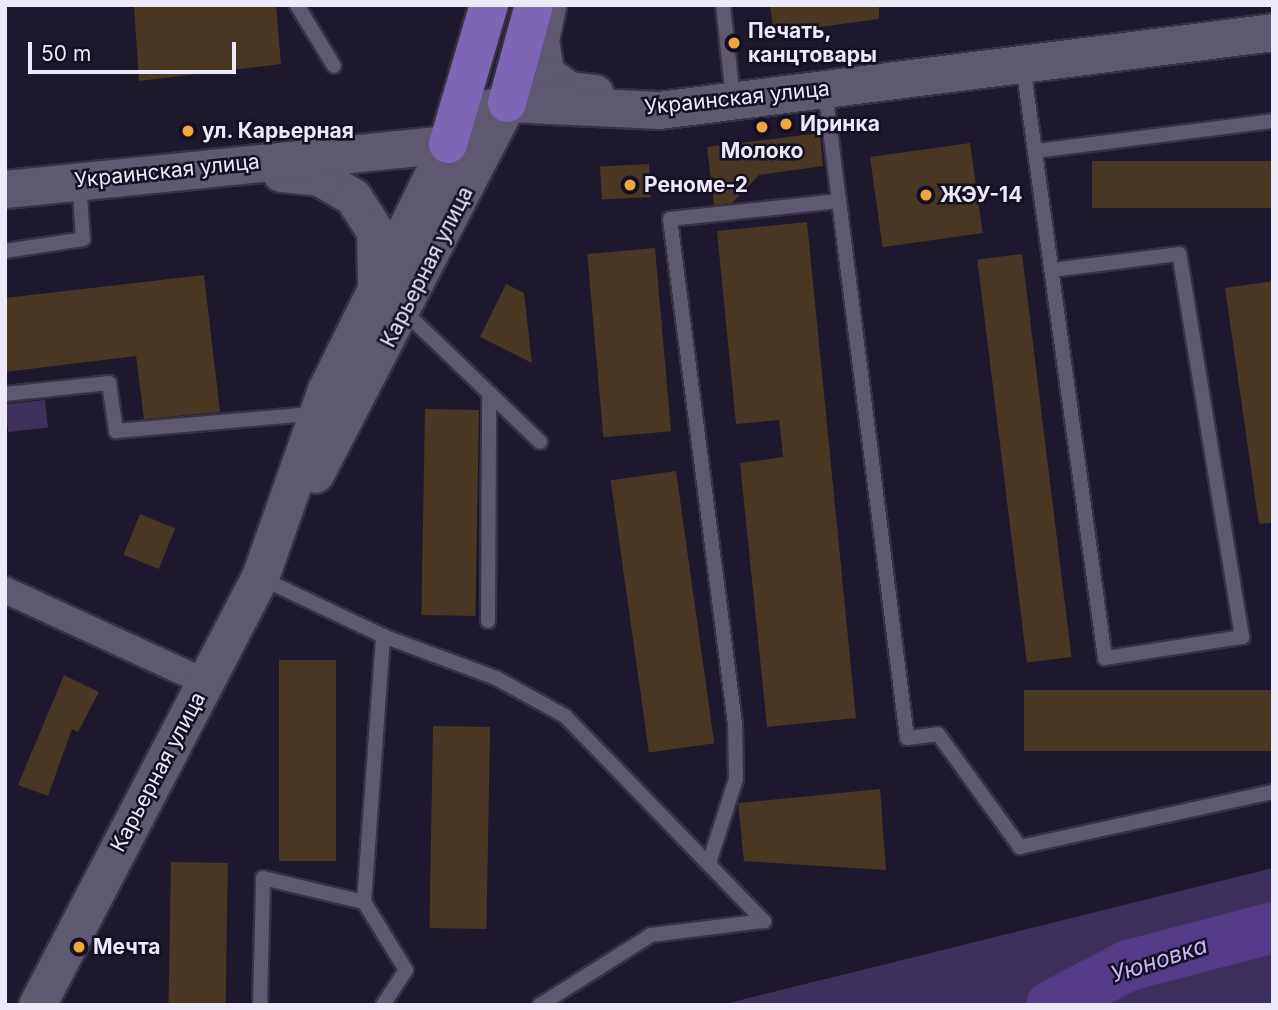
<!DOCTYPE html>
<html>
<head>
<meta charset="utf-8">
<style>
  body { margin:0 }
  #map { position:relative; width:1278px; height:1010px; overflow:hidden; background:#1d182d; font-family:Inter,sans-serif }
  div>[style] { position:absolute }
  [style*='--x'] { left:calc(var(--x)*1px); top:calc(var(--y)*1px); width:calc(var(--w)*1px); rotate:calc(var(--a)*1deg) }
  .green>* { inset:0; background:#3d305d; transform-origin:0 0 }
  .river>* { height:51px; margin:-25.5px; padding:0 25.5px; transform-origin:25.5px; border-radius:25.5px; background:#533b88 }
  .building>* { inset:0; background:#473723; transform-origin:0 0 }
  .roads { filter:drop-shadow(2px 0 #363242) drop-shadow(-2px 0 #363242) drop-shadow(0 2px #363242) drop-shadow(0 -2px #363242) }
  .lane>* { height:14px; margin:-7px; padding:0 7px; transform-origin:7px; border-radius:7px; background:#5e5871 }
  .street>* { height:26px; margin:-13px; padding:0 13px; transform-origin:13px; border-radius:13px; background:#5e5871 }
  .secondary>* { height:37px; margin:-18.5px; padding:0 18.5px; transform-origin:18.5px; border-radius:18.5px; background:#5e5871 }
  .primary>* { height:38px; margin:-19px; padding:0 19px; transform-origin:19px; border-radius:19px; background:#7d66b5 }
  .dots>* { width:19px; height:19px; translate:-50% -50%; box-sizing:border-box; border:4px solid #140f23; border-radius:50% }
  span { translate:-50% -50%; white-space:nowrap; text-align:center; line-height:1.15; -webkit-text-stroke:5px #140f23; paint-order:stroke }
  .poi-label { font-size:21px; color:#ece9f8; font-weight:700 }
  .left { translate:0 -50%; text-align:left }
  .street-label { font-size:21px; color:#ece9f8 }
  .water-label { font-size:23px; color:#c8b9fb; font-style:italic }
  .frame { position:absolute; inset:0; border:7px solid #ece9f8; pointer-events:none }
  .scale { position:absolute; left:28px; top:42px; width:208px; height:32px; box-sizing:border-box; border:4px solid #ece9f8; border-top:0; padding-left:9px; font-size:21px; line-height:24px; white-space:nowrap; color:#ece9f8; -webkit-text-stroke:5px #140f23; paint-order:stroke }
</style>
</head>
<body>
<div id="map">
  <div class="green">
    <div style="left:45px;top:400px;width:28px;height:40px;rotate:84deg"></div>
    <div style="clip-path:polygon(1273px 868px,1273px 1005px,721px 1005px)"></div>
  </div>
  <div class="river">
    <div style="--x:1051;--y:1005;--w:87;--a:-27.5"></div>
    <div style="--x:1128;--y:965;--w:150;--a:-14.7"></div>
  </div>
  <div class="building">
    <div style="clip-path:polygon(134px 5px,276px 5px,281px 64px,139px 81px)"></div>
    <div style="clip-path:polygon(770px 5px,879px 5px,879px 19px,774px 33px)"></div>
    <div style="clip-path:polygon(820px 133px,823px 166px,759px 175px,732px 203px,714px 205px,707px 147px)"></div>
    <div style="left:970px;top:143px;width:91px;height:101px;rotate:82deg"></div>
    <div style="left:1273px;top:161px;width:47px;height:181px;rotate:90deg"></div>
    <div style="left:649px;top:164px;width:33px;height:49px;rotate:87deg"></div>
    <div style="clip-path:polygon(807px 222px,856px 718px,767px 727px,740px 463px,783px 457px,779px 420px,736px 424px,717px 231px)"></div>
    <div style="left:655px;top:248px;width:184px;height:68px;rotate:85deg"></div>
    <div style="left:1022px;top:254px;width:406px;height:45px;rotate:83deg"></div>
    <div style="clip-path:polygon(204px 275px,220px 412px,144px 419px,136px 356px,5px 372px,5px 298px)"></div>
    <div style="clip-path:polygon(1273px 281px,1273px 523px,1259px 524px,1225px 288px)"></div>
    <div style="clip-path:polygon(506px 284px,524px 293px,532px 363px,480px 337px)"></div>
    <div style="left:425px;top:409px;width:54px;height:206px;rotate:1deg"></div>
    <div style="left:676px;top:471px;width:275px;height:66px;rotate:82deg"></div>
    <div style="left:140px;top:514px;width:38px;height:44px;rotate:22deg"></div>
    <div style="left:279px;top:660px;width:57px;height:201px"></div>
    <div style="clip-path:polygon(64px 675px,99px 692px,78px 732px,72px 729px,48px 796px,18px 785px)"></div>
    <div style="left:1273px;top:690px;width:61px;height:249px;rotate:90deg"></div>
    <div style="left:433px;top:726px;width:57px;height:202px;rotate:1deg"></div>
    <div style="clip-path:polygon(880px 789px,886px 870px,744px 861px,738px 803px)"></div>
    <div style="left:171px;top:862px;width:57px;height:143px;rotate:1deg"></div>
  </div>
  <div class="roads">
    <div class="lane">
      <div style="--x:297;--y:5;--w:71;--a:58.8"></div>
      <div style="--x:723;--y:5;--w:95;--a:83.9"></div>
      <div style="--x:1023;--y:65;--w:599;--a:82.13"></div>
      <div style="--x:1105;--y:658;--w:139;--a:-8.7"></div>
      <div style="--x:1242;--y:637;--w:388;--a:-99.3"></div>
      <div style="--x:1179;--y:254;--w:127;--a:172.8"></div>
      <div style="--x:1036;--y:151;--w:239;--a:-7.2"></div>
      <div style="--x:839;--y:201;--w:541;--a:82.78"></div>
      <div style="--x:907;--y:738;--w:31;--a:-7"></div>
      <div style="--x:938;--y:734;--w:140;--a:54"></div>
      <div style="--x:1020;--y:847;--w:259;--a:-12.3"></div>
      <div style="--x:5;--y:251;--w:79;--a:-8.7"></div>
      <div style="--x:83;--y:239;--w:58;--a:-93.9"></div>
      <div style="--x:413;--y:320;--w:176;--a:43.8"></div>
      <div style="--x:5;--y:394;--w:105;--a:-6"></div>
      <div style="--x:109;--y:383;--w:49;--a:81.7"></div>
      <div style="--x:116;--y:431;--w:185;--a:-5"></div>
      <div style="--x:261;--y:578;--w:135;--a:25.4"></div>
      <div style="--x:383;--y:636;--w:121;--a:20.4"></div>
      <div style="--x:496;--y:678;--w:79;--a:28.8"></div>
      <div style="--x:565;--y:716;--w:286;--a:45.9"></div>
      <div style="--x:488;--y:621;--w:228;--a:-89.7"></div>
      <div style="--x:709;--y:863;--w:88;--a:-72.2"></div>
      <div style="--x:736;--y:779;--w:55;--a:-91"></div>
      <div style="--x:735;--y:724;--w:509;--a:-97.33"></div>
      <div style="--x:670;--y:219;--w:170;--a:-6.1"></div>
      <div style="--x:839;--y:201;--w:112;--a:-97.2"></div>
      <div style="--x:364;--y:902;--w:80;--a:58.3"></div>
      <div style="--x:406;--y:970;--w:42;--a:123.3"></div>
      <div style="--x:260;--y:1005;--w:127;--a:-88.6"></div>
      <div style="--x:263;--y:878;--w:104;--a:13.4"></div>
      <div style="--x:364;--y:902;--w:267;--a:-85.9"></div>
      <div style="--x:540;--y:1005;--w:131;--a:-32.2"></div>
      <div style="--x:651;--y:935;--w:114;--a:-7.1"></div>
    </div>
    <div class="street">
      <div style="--x:5;--y:590;--w:220;--a:24.7"></div>
    </div>
    <div class="secondary">
      <div style="--x:547;--y:7;--w:35;--a:102"></div>
      <div style="--x:540;--y:41;--w:34;--a:80"></div>
      <div style="--x:546;--y:74;--w:28;--a:35"></div>
      <div style="--x:569;--y:90;--w:26;--a:7"></div>
      <div style="--x:281;--y:173;--w:38;--a:6"></div>
      <div style="--x:319;--y:177;--w:39;--a:30"></div>
      <div style="--x:353;--y:197;--w:40;--a:57.1"></div>
      <div style="--x:375;--y:231;--w:49;--a:88.8"></div>
      <div style="--x:5;--y:189;--w:445;--a:-5.8"></div>
      <div style="--x:448;--y:144;--w:23;--a:-29"></div>
      <div style="--x:468;--y:133;--w:32;--a:-51"></div>
      <div style="--x:488;--y:108;--w:20;--a:-15"></div>
      <div style="--x:507;--y:103;--w:152;--a:2.6"></div>
      <div style="--x:659;--y:110;--w:619;--a:-7.24"></div>
      <div style="--x:315;--y:474;--w:411;--a:-62.6"></div>
      <div style="--x:37;--y:1005;--w:483;--a:-62.5"></div>
      <div style="--x:260;--y:577;--w:198;--a:-70.6"></div>
      <div style="--x:326;--y:390;--w:275;--a:-63.6"></div>
    </div>
    <div class="primary">
      <div style="--x:507;--y:103;--w:102;--a:-74.6"></div>
      <div style="--x:448;--y:144;--w:145;--a:-73.6"></div>
    </div>
  </div>
  <div class="dots">
    <div style="left:734px;top:43px;background:#efa73d"></div>
    <div style="left:786px;top:124px;background:#efa73d"></div>
    <div style="left:762px;top:127px;background:#efa73d"></div>
    <div style="left:188px;top:131px;background:#efa73d"></div>
    <div style="left:630px;top:185px;background:#efa73d"></div>
    <div style="left:926px;top:195px;background:#efa73d"></div>
    <div style="left:79px;top:947px;background:#efa73d"></div>
  </div>
  <div class="poi-label">
    <span class="left" style="left:748px;top:43px">Печать,<br>канцтовары</span>
    <span class="left" style="left:800px;top:124px">Иринка</span>
    <span class="left" style="left:202px;top:131px">ул. Карьерная</span>
    <span style="left:762px;top:151px">Молоко</span>
    <span class="left" style="left:644px;top:185px">Реноме-2</span>
    <span class="left" style="left:940px;top:195px">ЖЭУ-14</span>
    <span class="left" style="left:93px;top:947px">Мечта</span>
  </div>
  <div class="street-label">
    <span style="left:737px;top:98px;rotate:-6deg">Украинская улица</span>
    <span style="left:167px;top:171px;rotate:-6deg">Украинская улица</span>
    <span style="left:427px;top:267px;rotate:-63deg">Карьерная улица</span>
    <span style="left:158px;top:772px;rotate:-62deg">Карьерная улица</span>
  </div>
  <div class="water-label">
    <span style="left:1159px;top:960px;rotate:-18deg">Уюновка</span>
  </div>
  <div class="frame"></div>
  <div class="scale">50 m</div>
</div>
</body>
</html>
